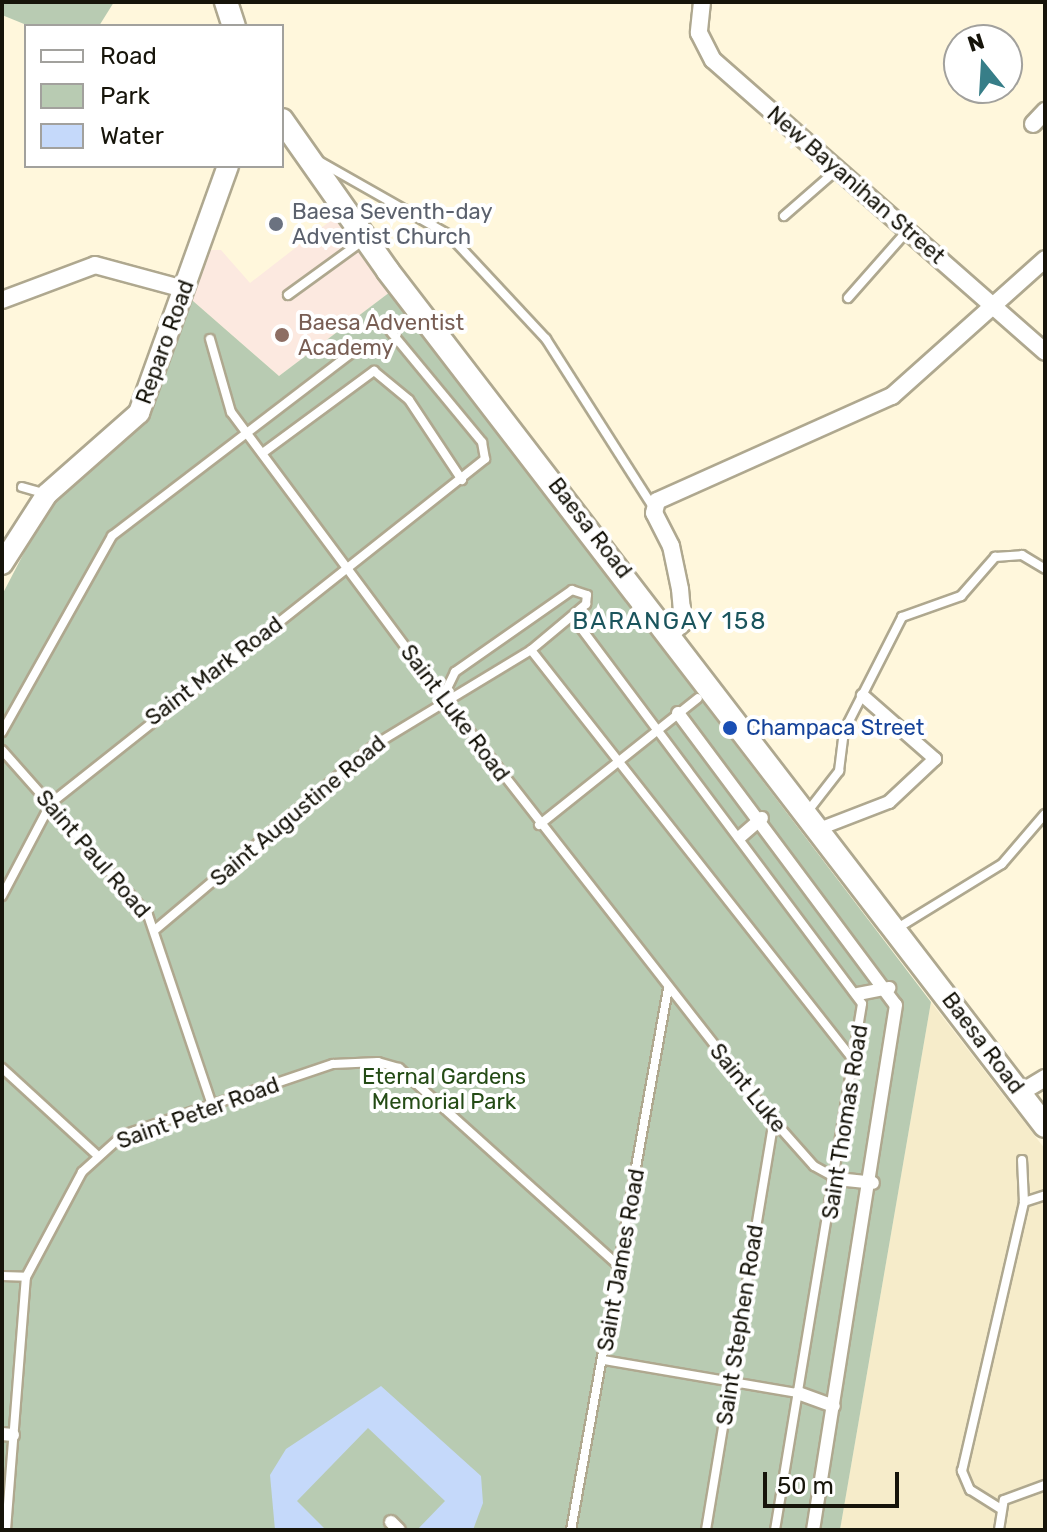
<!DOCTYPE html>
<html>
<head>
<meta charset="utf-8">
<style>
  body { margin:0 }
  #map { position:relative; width:1047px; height:1532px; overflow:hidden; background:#fff7dc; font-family:Rubik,sans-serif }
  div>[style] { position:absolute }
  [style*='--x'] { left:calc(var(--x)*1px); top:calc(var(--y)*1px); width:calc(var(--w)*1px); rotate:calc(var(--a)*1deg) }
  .built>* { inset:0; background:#f6ecca }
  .education>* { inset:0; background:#fce9e0 }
  .green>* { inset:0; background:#b8cbb2 }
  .water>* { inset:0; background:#c5d9fa }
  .roads { filter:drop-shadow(2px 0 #afa88f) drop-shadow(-2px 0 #afa88f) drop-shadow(0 2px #afa88f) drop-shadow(0 -2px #afa88f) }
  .service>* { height:8px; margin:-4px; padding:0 4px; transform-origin:4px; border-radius:4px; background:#fff }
  .pedestrian>* { height:12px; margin:-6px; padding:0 6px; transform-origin:6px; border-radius:6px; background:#fff }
  .minor>* { height:16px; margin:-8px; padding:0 8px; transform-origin:8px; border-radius:8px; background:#fff }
  .tertiary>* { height:20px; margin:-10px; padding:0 10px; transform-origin:10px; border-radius:10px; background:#fff }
  .secondary>* { height:22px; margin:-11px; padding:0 11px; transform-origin:11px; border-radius:11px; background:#fff }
  .dots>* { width:22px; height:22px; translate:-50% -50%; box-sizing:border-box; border:4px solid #fff; border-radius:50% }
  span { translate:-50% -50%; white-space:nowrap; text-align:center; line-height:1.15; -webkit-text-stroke:8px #fff; paint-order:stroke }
  .street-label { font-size:22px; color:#16140a }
  .worship-label { font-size:22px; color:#5b616d }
  .left { translate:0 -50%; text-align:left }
  .education-label { font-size:22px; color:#785e54 }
  .transit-label { font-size:22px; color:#164399 }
  .park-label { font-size:22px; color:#244b15 }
  .neighbourhood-label { font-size:24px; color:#1b555d; letter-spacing:2px }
  .frame { position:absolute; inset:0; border:4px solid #16140a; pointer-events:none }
  .legend { position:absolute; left:24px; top:24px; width:260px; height:144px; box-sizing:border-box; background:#fff; border:2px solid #a2a19d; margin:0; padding:10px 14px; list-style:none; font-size:24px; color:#16140a }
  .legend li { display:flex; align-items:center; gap:16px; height:40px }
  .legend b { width:40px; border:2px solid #a2a19d }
  .north { position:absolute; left:943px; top:24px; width:80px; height:80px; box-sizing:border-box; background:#fff; border:2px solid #a2a19d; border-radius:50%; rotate:342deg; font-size:22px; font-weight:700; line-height:32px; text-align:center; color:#16140a }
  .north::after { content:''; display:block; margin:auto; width:28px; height:36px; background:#377e88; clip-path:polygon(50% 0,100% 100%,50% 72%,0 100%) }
  .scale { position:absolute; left:763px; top:1472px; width:136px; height:36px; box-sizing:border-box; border:4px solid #16140a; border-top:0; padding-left:10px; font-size:24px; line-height:28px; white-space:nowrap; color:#16140a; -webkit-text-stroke:6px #fff; paint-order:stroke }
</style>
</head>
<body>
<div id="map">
  <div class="built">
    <div style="clip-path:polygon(931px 1002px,1045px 1149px,1045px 1530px,840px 1530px)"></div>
  </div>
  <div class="education">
    <div style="clip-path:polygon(334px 218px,390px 292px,279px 376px,185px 294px,203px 250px,221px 250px,250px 283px)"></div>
  </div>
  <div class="green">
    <div style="clip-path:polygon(2px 2px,114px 2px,99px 26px,29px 26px,2px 15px)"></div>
    <div style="clip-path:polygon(390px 292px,931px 1002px,840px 1530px,2px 1530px,2px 595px,52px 499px,143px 418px,185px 294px,279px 376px)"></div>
  </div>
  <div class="water">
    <div style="clip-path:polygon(381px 1386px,481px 1476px,483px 1503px,473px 1530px,417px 1530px,445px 1501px,368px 1428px,297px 1501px,326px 1530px,275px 1530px,270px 1475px,286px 1449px)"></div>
  </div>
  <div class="roads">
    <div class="service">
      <div style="--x:317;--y:160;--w:152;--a:29.6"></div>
      <div style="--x:449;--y:235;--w:142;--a:47"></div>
      <div style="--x:546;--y:339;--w:199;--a:57.5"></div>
      <div style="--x:784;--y:216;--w:73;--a:-41.1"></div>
      <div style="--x:288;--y:295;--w:95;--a:-36"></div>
      <div style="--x:848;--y:298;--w:91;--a:-48.6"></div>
      <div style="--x:210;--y:339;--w:76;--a:74"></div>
      <div style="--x:231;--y:412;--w:355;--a:53.4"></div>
      <div style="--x:443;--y:697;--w:538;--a:52.02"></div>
      <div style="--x:774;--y:1121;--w:60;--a:48.4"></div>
      <div style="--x:814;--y:1166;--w:26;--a:29"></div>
      <div style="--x:264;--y:452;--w:137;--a:-36.4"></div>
      <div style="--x:374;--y:371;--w:45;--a:39.6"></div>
      <div style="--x:409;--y:400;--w:96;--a:56.5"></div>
      <div style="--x:22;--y:487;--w:25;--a:16"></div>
      <div style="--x:572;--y:616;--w:484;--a:53.2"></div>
      <div style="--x:862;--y:1004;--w:533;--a:99.39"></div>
      <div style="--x:531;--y:650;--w:524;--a:51.82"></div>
      <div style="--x:2;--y:732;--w:225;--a:-60.7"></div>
      <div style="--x:112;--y:536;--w:301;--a:-37.4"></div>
      <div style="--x:2;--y:750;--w:220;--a:48.5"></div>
      <div style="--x:148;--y:915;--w:200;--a:71.4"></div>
      <div style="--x:808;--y:811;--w:51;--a:-52.2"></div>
      <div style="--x:839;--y:771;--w:40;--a:-82.9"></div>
      <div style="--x:844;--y:731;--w:128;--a:-63"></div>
      <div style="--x:902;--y:617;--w:63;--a:-19.6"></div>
      <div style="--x:961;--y:596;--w:52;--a:-48.9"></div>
      <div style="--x:995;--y:557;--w:27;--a:-4"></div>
      <div style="--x:1022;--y:555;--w:27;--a:31"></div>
      <div style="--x:539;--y:825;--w:203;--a:-38.6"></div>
      <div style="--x:2;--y:896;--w:105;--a:-62.2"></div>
      <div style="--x:51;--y:803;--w:554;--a:-38.4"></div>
      <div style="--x:485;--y:459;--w:17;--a:-100"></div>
      <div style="--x:482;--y:442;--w:143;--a:-129.6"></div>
      <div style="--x:156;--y:929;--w:287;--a:-40.1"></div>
      <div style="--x:376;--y:744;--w:181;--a:-31.2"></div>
      <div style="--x:531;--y:650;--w:72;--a:-39.9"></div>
      <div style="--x:586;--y:604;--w:9;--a:-84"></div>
      <div style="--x:587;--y:595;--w:16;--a:-162"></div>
      <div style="--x:572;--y:590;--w:143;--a:145"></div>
      <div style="--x:455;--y:672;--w:28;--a:116"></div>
      <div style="--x:896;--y:929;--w:124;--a:-31.5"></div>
      <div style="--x:1002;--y:864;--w:66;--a:-49.3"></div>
      <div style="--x:2;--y:1068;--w:127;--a:42.5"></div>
      <div style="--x:1024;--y:1202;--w:22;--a:-18"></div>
      <div style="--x:2;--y:1276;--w:24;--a:2"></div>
      <div style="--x:604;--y:1360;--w:197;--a:9.7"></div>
      <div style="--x:1001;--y:1509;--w:36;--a:-148"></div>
      <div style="--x:970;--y:1490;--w:21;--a:-113"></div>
      <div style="--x:962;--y:1471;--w:276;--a:-77"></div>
      <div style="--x:1024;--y:1202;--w:42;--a:-92.7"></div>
      <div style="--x:6;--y:1530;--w:254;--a:-85.5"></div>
      <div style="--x:26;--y:1277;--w:119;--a:-61.9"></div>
      <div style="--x:82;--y:1172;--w:55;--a:-42.1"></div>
      <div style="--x:123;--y:1135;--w:222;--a:-18.7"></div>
      <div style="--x:333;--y:1064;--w:45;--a:-2.5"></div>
      <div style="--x:378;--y:1062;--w:22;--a:16"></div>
      <div style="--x:399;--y:1068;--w:295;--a:42"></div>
      <div style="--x:571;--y:1530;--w:550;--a:-79.84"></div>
      <div style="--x:706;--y:1530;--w:415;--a:-80.6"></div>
      <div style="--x:999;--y:1530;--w:30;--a:-81"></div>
      <div style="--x:1004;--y:1500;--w:44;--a:-20.1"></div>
    </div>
    <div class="pedestrian">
      <div style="--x:678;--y:713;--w:364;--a:53.3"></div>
      <div style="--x:896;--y:1005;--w:532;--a:98.98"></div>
      <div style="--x:819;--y:829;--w:75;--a:-21.1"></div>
      <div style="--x:889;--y:802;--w:63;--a:-43.1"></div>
      <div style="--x:935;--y:759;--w:96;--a:-138.8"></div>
      <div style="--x:740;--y:837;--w:29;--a:-41"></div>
      <div style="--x:858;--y:994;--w:32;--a:-11"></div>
      <div style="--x:837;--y:1179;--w:36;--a:6"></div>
      <div style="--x:798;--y:1393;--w:38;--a:20"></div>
      <div style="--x:2;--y:1434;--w:11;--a:5"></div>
      <div style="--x:391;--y:1522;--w:11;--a:45"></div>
    </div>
    <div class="minor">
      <div style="--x:702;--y:2;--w:31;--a:96"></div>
      <div style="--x:699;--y:33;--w:30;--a:63"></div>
      <div style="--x:713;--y:60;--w:442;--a:41.3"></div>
      <div style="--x:1033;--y:124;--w:18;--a:-47"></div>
      <div style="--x:2;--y:300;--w:99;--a:-20.6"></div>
      <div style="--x:95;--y:265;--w:92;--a:15.1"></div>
      <div style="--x:672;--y:633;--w:15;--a:-42"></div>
      <div style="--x:683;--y:623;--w:34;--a:-95"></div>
      <div style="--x:680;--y:589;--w:44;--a:-101.8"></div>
      <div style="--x:671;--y:546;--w:37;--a:-117"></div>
      <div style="--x:654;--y:513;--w:12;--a:-76"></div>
      <div style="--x:657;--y:501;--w:257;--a:-24.1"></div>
      <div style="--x:892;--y:396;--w:205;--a:-41.8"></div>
      <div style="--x:1020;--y:1093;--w:29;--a:-31"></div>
    </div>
    <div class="tertiary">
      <div style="--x:2;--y:564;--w:83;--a:-57.3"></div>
      <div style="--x:47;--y:494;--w:123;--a:-41.4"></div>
      <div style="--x:139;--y:413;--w:263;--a:-70.2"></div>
    </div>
    <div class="secondary">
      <div style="--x:226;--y:2;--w:25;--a:72"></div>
      <div style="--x:282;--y:120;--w:184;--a:54.9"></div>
      <div style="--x:388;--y:271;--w:1078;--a:52.46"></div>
    </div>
  </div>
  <div class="dots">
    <div style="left:276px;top:224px;background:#6b7280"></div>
    <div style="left:282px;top:335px;background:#8d6e63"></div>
    <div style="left:730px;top:728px;background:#1a4fb4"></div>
  </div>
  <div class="street-label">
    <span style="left:856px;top:185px;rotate:41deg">New Bayanihan Street</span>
    <span style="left:165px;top:342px;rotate:-70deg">Reparo Road</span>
    <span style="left:590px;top:528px;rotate:52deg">Baesa Road</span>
    <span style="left:214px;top:671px;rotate:-37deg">Saint Mark Road</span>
    <span style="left:455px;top:713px;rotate:53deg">Saint Luke Road</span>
    <span style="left:298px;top:811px;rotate:-40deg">Saint Augustine Road</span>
    <span style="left:93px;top:854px;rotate:49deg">Saint Paul Road</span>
    <span style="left:983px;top:1043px;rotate:53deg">Baesa Road</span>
    <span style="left:748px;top:1088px;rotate:51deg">Saint Luke</span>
    <span style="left:198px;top:1113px;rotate:-20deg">Saint Peter Road</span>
    <span style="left:845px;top:1122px;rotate:-81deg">Saint Thomas Road</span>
    <span style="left:621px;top:1260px;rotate:-80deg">Saint James Road</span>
    <span style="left:740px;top:1325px;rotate:-81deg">Saint Stephen Road</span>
  </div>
  <div class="worship-label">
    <span class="left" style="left:292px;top:224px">Baesa Seventh-day<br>Adventist Church</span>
  </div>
  <div class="education-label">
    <span class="left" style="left:298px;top:335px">Baesa Adventist<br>Academy</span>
  </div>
  <div class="transit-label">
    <span class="left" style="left:746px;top:728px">Champaca Street</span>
  </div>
  <div class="park-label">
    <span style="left:444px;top:1089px">Eternal Gardens<br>Memorial Park</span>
  </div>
  <div class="neighbourhood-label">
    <span style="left:670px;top:622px">BARANGAY 158</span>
  </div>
  <div class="frame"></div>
  <ul class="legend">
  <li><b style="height:10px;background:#fff"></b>Road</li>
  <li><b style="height:22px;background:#b8cbb2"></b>Park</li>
  <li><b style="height:22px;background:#c5d9fa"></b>Water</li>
  </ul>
  <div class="north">N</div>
  <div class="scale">50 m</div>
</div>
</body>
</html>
